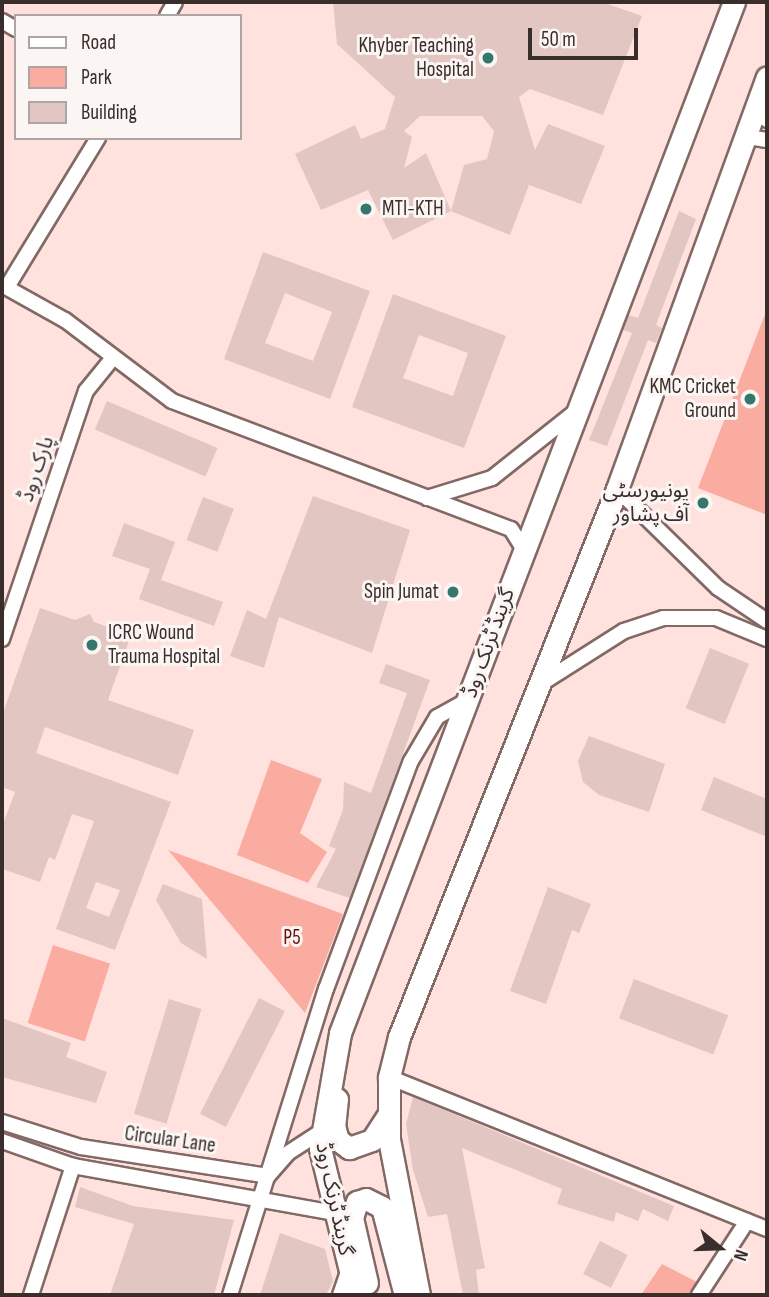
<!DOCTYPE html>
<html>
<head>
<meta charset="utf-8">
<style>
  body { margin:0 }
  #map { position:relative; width:769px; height:1297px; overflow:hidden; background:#ffe2dd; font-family:"Sofia Sans Condensed","Noto Sans Arabic",sans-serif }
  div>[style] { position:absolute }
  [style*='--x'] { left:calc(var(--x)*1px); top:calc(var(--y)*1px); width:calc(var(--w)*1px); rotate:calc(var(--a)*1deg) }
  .green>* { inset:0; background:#fbaca1; transform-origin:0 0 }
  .building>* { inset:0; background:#e2c6c1; transform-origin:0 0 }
  .roads { filter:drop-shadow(2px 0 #826965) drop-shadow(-2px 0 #826965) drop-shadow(0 2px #826965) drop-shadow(0 -2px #826965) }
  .minor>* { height:14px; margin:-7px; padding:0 7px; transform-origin:7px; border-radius:7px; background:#fff }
  .highway>* { height:21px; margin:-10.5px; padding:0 10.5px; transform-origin:10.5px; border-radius:10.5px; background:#fff }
  .dots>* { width:19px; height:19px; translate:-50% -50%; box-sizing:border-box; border:4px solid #fbf5f4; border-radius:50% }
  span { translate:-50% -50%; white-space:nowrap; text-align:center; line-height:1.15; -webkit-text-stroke:6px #fbf5f4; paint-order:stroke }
  .poi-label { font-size:21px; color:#392e2c }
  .right { translate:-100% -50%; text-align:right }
  .left { translate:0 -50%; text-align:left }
  .street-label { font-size:21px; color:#392e2c }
  .park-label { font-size:21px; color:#690f0b }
  .frame { position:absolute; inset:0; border:4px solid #392e2c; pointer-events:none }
  .legend { position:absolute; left:14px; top:14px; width:228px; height:126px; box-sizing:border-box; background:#fbf5f4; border:2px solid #ada5a4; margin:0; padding:9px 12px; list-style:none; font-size:21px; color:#392e2c }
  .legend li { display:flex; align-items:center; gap:14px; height:35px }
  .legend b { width:35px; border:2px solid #ada5a4 }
  .north { position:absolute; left:685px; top:1213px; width:70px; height:70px; -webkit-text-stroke:5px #fbf5f4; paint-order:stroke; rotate:109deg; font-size:19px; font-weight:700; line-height:28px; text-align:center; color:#392e2c }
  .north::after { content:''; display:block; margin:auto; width:24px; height:32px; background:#392e2c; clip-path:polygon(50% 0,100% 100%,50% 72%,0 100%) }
  .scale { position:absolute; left:528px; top:28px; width:110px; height:32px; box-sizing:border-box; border:4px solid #392e2c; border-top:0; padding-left:9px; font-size:21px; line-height:24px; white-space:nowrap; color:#392e2c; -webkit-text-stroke:5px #fbf5f4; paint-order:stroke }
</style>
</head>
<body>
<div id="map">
  <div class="green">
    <div style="clip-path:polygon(767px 309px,767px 515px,698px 488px)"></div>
    <div style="clip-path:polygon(271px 760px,322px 779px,300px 833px,327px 852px,308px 883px,237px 855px)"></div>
    <div style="clip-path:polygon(168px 850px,343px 914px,305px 1013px)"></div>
    <div style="left:53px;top:945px;width:60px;height:82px;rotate:18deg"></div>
    <div style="clip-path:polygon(662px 1264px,697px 1282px,689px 1295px,641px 1295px)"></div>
  </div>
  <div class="building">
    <div style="clip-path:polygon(evenodd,333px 2px,602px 2px,642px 16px,603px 115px,530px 89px,519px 97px,535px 150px,548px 124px,605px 146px,581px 204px,529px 185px,510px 235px,451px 211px,393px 240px,368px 190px,321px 210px,295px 154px,355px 125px,361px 139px,385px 129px,395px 97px,337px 44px,333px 2px,420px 116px,482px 116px,494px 131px,487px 159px,464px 165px,451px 211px,426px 153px,404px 168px,412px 137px,404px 131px,420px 116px)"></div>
    <div style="clip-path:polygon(679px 211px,696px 219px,656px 325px,662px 328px,656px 343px,648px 340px,607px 446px,589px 440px,632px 333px,623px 330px,628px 315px,638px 318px)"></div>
    <div style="clip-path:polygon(evenodd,263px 252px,370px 291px,330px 399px,224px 359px,263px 252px,285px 293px,332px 312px,313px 361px,265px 343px,285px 293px)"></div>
    <div style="clip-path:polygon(evenodd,393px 294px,506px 336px,464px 448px,352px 407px,393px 294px,419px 335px,468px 353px,453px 396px,403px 378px,419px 335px)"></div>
    <div style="left:107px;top:401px;width:120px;height:31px;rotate:23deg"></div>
    <div style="clip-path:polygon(313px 496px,410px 530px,372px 653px,279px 617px,264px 668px,230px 656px,247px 610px,266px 619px)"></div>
    <div style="left:203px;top:497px;width:33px;height:46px;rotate:21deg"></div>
    <div style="clip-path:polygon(124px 523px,175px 542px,161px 580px,223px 602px,214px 626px,139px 599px,150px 569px,112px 556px)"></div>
    <div style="clip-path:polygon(evenodd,40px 608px,75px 620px,90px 614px,94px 622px,131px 635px,108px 700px,194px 730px,178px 775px,45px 727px,36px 753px,171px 802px,115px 950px,56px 929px,94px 821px,72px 814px,55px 860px,49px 857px,40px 882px,2px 869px,2px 827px,15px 792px,2px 787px,2px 716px,40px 608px,96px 882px,120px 890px,109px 917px,86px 908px,96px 882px)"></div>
    <div style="left:710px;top:648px;width:42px;height:65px;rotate:22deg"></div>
    <div style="clip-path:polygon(386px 664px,430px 680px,350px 898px,316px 887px,336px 849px,329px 846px,343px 810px,344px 782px,371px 793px,407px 693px,379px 683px)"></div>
    <div style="clip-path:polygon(589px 736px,665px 764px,649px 812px,599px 795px,583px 782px,578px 761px)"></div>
    <div style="clip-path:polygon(714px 777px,767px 799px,767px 837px,701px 810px)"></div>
    <div style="clip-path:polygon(163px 884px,202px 899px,207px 959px,181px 943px,156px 900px)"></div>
    <div style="clip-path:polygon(548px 887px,591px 904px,579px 933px,572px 930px,546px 1004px,510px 991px)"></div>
    <div style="left:634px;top:979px;width:101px;height:42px;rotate:21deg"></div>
    <div style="left:259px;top:998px;width:29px;height:130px;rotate:27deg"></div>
    <div style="left:169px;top:999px;width:34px;height:120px;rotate:17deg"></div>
    <div style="clip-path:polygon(2px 1018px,71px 1043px,66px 1057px,107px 1072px,96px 1103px,2px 1077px)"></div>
    <div style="clip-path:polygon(413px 1097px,674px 1206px,668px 1221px,643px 1209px,638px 1221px,616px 1212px,614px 1222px,557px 1204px,562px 1189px,462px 1148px,485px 1268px,476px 1270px,479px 1295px,463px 1295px,447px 1214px,428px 1217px,413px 1170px,406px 1124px)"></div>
    <div style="clip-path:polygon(80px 1187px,133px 1206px,234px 1220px,214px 1295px,110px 1295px,134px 1224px,75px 1207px)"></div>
    <div style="clip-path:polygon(280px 1233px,325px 1249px,333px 1281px,326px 1295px,260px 1295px)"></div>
    <div style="left:600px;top:1241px;width:31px;height:37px;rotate:27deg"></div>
  </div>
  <div class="roads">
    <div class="minor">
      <div style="--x:167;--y:16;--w:16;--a:-60"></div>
      <div style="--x:2;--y:21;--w:16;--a:30"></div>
      <div style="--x:756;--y:111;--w:14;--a:39"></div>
      <div style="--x:748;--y:137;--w:19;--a:9"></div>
      <div style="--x:2;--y:285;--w:72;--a:29.1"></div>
      <div style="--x:65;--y:320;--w:134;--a:37.1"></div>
      <div style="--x:172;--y:401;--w:362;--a:20.7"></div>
      <div style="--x:511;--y:529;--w:25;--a:58"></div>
      <div style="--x:7;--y:287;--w:175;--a:-58.6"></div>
      <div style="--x:617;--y:489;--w:141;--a:44.4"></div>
      <div style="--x:718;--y:588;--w:59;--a:34"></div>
      <div style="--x:427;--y:498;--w:68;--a:-17.1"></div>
      <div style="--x:492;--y:478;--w:106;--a:-38.5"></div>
      <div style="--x:2;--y:639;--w:262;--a:-71.3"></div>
      <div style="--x:86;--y:391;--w:41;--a:-50.9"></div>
      <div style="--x:542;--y:683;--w:97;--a:-32.4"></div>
      <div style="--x:624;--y:631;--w:41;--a:-18.4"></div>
      <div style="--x:663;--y:618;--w:53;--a:0"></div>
      <div style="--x:716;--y:618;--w:55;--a:22.4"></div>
      <div style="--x:389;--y:1077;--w:407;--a:21.9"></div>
      <div style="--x:2;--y:1122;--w:83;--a:17.6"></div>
      <div style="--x:81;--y:1147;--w:189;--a:8.8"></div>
      <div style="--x:268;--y:1176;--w:30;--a:-49"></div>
      <div style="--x:288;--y:1153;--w:38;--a:-33"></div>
      <div style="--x:2;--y:1141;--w:75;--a:19.4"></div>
      <div style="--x:73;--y:1166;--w:265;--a:10.2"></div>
      <div style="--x:31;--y:1295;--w:136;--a:-72"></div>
      <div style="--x:230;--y:1295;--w:321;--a:-72.6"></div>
      <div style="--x:326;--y:989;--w:243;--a:-69.6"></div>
      <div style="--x:411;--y:761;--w:51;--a:-59.4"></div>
      <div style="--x:437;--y:717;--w:35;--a:-29"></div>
      <div style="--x:340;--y:1295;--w:28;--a:-71"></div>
      <div style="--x:699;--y:1295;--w:88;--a:-57"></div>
    </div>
    <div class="highway">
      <div style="--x:337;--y:1099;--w:27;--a:96"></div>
      <div style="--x:334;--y:1126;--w:15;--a:74"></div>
      <div style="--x:338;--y:1140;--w:14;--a:36"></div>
      <div style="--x:349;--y:1148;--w:24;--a:-19"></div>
      <div style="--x:372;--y:1140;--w:30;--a:-57"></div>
      <div style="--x:367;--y:1283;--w:67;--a:-103"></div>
      <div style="--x:352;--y:1218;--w:17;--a:-73"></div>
      <div style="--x:357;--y:1202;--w:9;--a:-18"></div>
      <div style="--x:366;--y:1199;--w:18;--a:27"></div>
      <div style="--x:382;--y:1207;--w:91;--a:75.4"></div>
      <div style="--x:356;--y:1295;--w:151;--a:-103.8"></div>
      <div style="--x:320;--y:1148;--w:117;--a:-80.1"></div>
      <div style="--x:340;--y:1033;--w:1104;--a:-69.09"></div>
      <div style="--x:419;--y:1295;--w:159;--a:-100.9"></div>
      <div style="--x:389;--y:1139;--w:62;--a:-90"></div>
      <div style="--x:389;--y:1077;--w:41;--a:-76"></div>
      <div style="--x:399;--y:1037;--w:590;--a:-68.31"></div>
      <div style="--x:617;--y:489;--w:438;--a:-70"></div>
    </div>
  </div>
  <div class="dots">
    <div style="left:488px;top:58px;background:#35786b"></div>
    <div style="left:366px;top:209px;background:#35786b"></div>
    <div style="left:750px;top:399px;background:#35786b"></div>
    <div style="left:703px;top:503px;background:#35786b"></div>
    <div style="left:453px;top:592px;background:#35786b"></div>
    <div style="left:92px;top:645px;background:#35786b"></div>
  </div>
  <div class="poi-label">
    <span class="right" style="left:474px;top:58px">Khyber Teaching<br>Hospital</span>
    <span class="left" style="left:382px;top:209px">MTI-KTH</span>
    <span class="right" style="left:736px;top:399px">KMC Cricket<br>Ground</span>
    <span class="right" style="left:689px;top:503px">یونیورسٹی<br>آف پشاور</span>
    <span class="right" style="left:439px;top:592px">Spin Jumat</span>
    <span class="left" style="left:108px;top:645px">ICRC Wound<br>Trauma Hospital</span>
  </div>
  <div class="street-label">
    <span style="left:37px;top:469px;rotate:-71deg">پارک روڈ</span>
    <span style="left:489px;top:643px;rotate:-70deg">گرینڈ ٹرنک روڈ</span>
    <span style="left:170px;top:1140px;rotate:8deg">Circular Lane</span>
    <span style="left:334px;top:1199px;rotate:78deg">گرینڈ ٹرنک روڈ</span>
  </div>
  <div class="park-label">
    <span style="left:292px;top:938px">P5</span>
  </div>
  <div class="frame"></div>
  <ul class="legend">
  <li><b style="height:9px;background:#fff"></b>Road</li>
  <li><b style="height:19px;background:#fbaca1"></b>Park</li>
  <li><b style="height:19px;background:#e2c6c1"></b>Building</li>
  </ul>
  <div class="north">N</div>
  <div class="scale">50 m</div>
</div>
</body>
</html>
